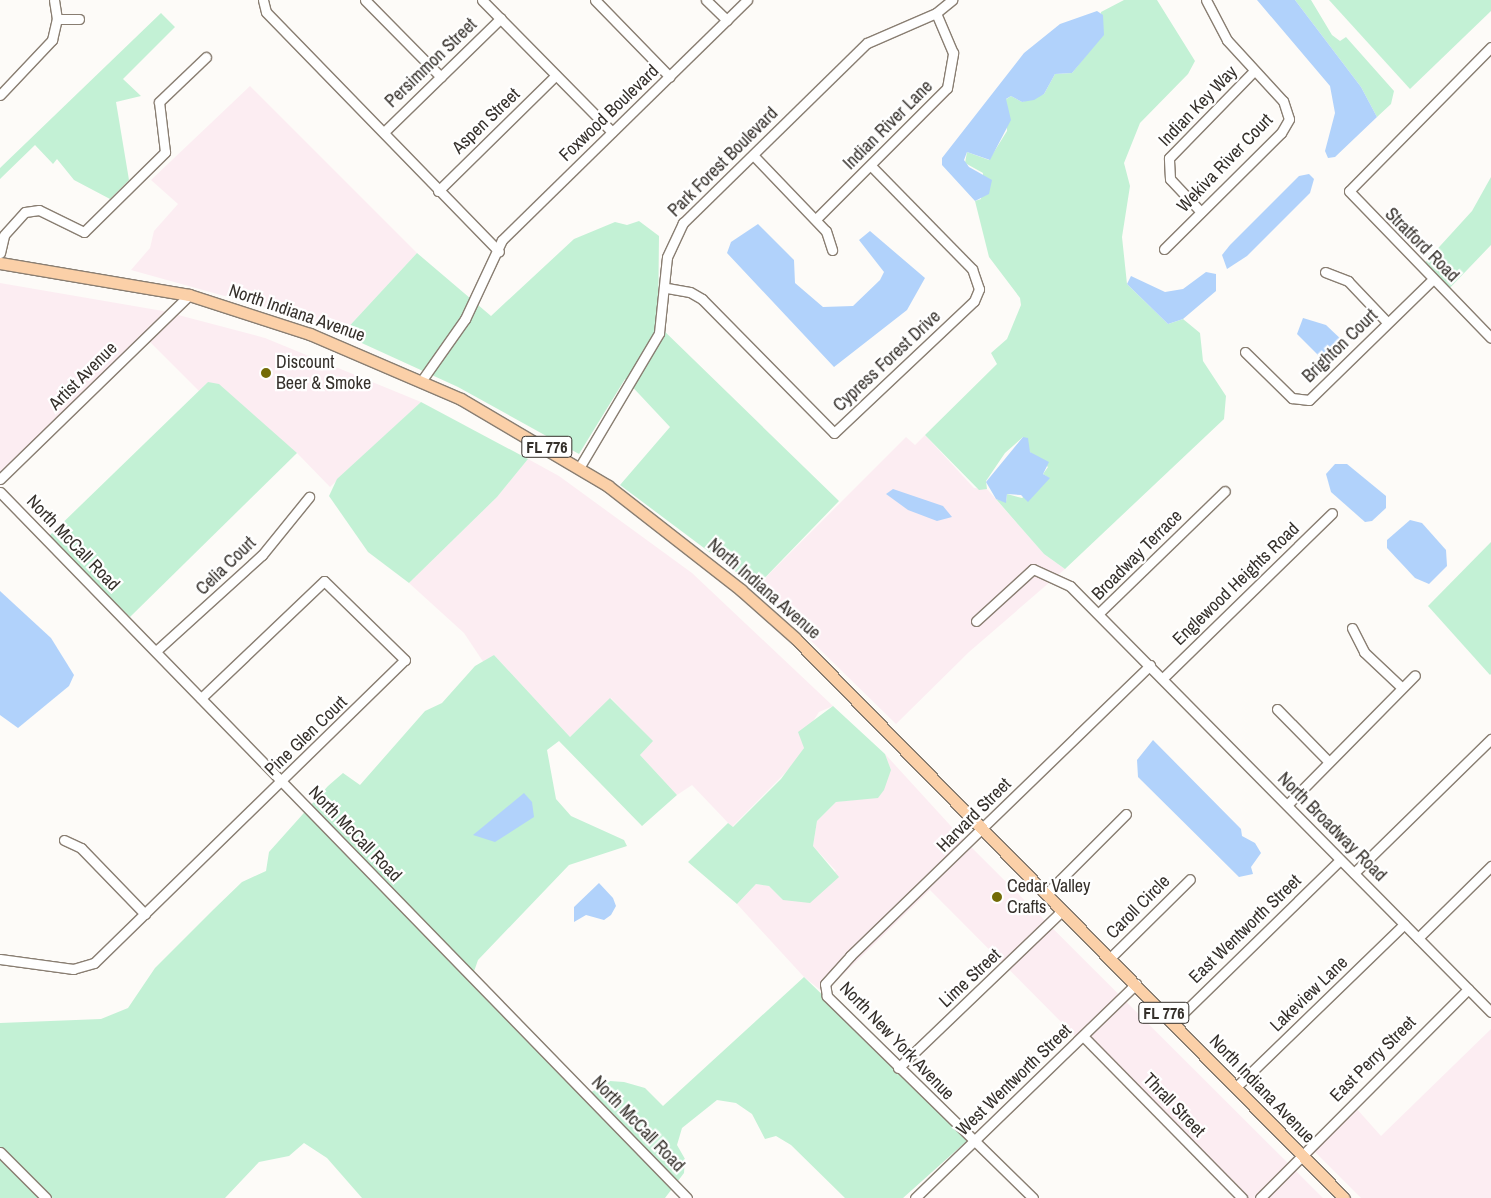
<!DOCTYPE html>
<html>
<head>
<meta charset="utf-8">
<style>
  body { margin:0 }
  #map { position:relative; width:1491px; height:1198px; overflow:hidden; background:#fdfbf8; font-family:"Archivo Narrow",sans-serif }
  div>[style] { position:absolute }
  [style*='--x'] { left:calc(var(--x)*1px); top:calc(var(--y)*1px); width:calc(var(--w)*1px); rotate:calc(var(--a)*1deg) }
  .commercial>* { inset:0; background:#fcedf2 }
  .green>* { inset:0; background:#c3f1d5 }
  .water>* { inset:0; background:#b1d2fb }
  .roads { filter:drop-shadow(1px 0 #897e72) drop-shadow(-1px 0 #897e72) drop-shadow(0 1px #897e72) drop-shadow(0 -1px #897e72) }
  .minor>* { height:9px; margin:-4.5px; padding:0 4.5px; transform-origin:4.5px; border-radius:4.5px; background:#fff }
  .major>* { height:11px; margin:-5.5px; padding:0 5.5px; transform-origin:5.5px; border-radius:5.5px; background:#fbd0a8 }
  .dots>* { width:14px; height:14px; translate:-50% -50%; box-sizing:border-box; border:2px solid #fff; border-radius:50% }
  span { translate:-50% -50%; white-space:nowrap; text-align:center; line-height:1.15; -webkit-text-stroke:4.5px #fff; paint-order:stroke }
  .shield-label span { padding:1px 4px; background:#fff; border:1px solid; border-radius:4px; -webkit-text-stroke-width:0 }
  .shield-label { font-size:16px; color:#35302b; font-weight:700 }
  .street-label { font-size:18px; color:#35302b }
  .poi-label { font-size:18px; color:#35302b }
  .left { translate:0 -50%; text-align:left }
</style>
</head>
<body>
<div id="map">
  <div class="commercial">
    <div style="clip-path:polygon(250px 86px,417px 253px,342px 334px,271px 309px,131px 270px,150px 248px,154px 231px,178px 204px,151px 180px)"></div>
    <div style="clip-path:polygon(0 283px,163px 311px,265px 338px,421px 402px,330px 487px,297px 453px,208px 382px,199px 391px,148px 340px,0 486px)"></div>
    <div style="clip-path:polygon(925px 435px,974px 488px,987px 489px,1044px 554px,1065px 569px,969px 652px,896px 724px,756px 587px,906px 437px,915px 445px)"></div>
    <div style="clip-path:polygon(528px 459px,559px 476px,692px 573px,833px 706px,819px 712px,802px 738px,804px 748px,793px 765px,732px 827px,692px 785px,677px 795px,640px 755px,652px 741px,611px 698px,570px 737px,494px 655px,484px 663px,464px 633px,409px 583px,497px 497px)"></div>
    <div style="clip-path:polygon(885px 754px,960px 836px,1323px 1198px,1236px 1198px,930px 890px,824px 993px,804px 977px,737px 904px,756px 884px,769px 886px,783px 900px,836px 871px,813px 846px,817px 821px,836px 802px,853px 800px,891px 770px)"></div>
    <div style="clip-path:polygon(1491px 1029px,1491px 1198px,1361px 1198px,1312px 1149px,1356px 1108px,1381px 1136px)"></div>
  </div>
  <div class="green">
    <div style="clip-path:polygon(1124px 0,1157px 0,1195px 61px,1188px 74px,1140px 123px,1124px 163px,1130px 186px,1122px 237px,1127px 284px,1168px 324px,1183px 319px,1200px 333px,1203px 361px,1226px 396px,1224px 419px,1065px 569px,1044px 554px,996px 499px,1006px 502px,1007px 494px,1022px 498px,1049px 478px,1043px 474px,1048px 467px,1030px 452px,1023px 437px,1005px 453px,986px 481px,987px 489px,979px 490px,925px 435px,997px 364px,991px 353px,1007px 339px,1021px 305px,1020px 298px,989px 257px,975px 201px,981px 199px,983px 173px,965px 163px,967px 152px,989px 160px,1007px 131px,1005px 100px,1011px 96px,1022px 102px,1044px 94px,1055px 74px,1072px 73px,1096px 43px,1101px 12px)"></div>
    <div style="clip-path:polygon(1295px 0,1311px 0,1332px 35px,1340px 41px,1346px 37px,1394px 91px,1391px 104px,1377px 117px,1361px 87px)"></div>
    <div style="clip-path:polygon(1329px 0,1491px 0,1491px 11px,1410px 89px)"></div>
    <div style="clip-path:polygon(161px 13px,175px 27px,123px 79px,141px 96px,116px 102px,129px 180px,110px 199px,74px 180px,57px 159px,53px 164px,35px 145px,0 179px,0 168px)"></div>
    <div style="clip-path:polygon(1491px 177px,1491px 245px,1445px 293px,1420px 268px,1472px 211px)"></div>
    <div style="clip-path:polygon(639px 221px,659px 236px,658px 325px,839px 501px,756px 587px,620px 485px,670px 427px,625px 379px,579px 454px,458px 387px,342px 334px,417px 253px,491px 316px,574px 239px,615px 222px,627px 225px)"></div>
    <div style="clip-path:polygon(208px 382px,219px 384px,297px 453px,130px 617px,48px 537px)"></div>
    <div style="clip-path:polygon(421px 402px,528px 459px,497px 497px,409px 583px,368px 552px,329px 496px,337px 479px)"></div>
    <div style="clip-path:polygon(1491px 542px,1491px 674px,1490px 675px,1428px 606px)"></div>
    <div style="clip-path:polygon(494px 655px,570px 737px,610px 698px,653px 741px,640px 755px,677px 795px,642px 826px,559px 741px,547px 750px,556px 799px,571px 816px,624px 840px,627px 846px,569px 865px,478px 960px,471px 980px,588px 1094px,610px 1081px,624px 1082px,645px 1088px,663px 1106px,804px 977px,970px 1138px,903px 1198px,845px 1198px,791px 1145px,776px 1136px,765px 1139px,752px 1114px,736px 1103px,717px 1100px,682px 1128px,677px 1145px,685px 1159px,684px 1173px,665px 1198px,362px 1198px,327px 1158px,304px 1143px,289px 1156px,259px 1162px,225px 1198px,0 1198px,0 1023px,101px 1019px,128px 1008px,155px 968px,214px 909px,242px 882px,266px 871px,269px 852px,328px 786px,343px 773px,360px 785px,425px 711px,442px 703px,475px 666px)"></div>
    <div style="clip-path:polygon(833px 706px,885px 754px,891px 770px,884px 790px,878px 798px,836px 802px,817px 821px,813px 846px,839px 877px,810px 903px,783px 900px,769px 886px,756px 884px,737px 904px,688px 862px,728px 823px,733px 827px,781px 779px,804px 748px,798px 732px)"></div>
  </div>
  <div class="water">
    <div style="clip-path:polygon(1257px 0,1295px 0,1361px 87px,1377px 117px,1335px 157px,1328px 158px,1325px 151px,1335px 113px,1330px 86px)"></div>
    <div style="clip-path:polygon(1097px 11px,1103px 15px,1104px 35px,1072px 73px,1055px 74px,1044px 94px,1034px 100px,1022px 102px,1011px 96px,1006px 99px,1011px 120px,990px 160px,967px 152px,964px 160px,969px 167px,992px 180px,989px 194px,975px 201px,942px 165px,942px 158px,1024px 53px,1060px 24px)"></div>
    <div style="clip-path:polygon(1309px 174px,1314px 179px,1310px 193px,1247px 256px,1227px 269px,1222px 255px,1230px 245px,1299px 176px)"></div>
    <div style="clip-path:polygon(758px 224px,794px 260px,795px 283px,823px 307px,853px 306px,880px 280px,884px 272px,859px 240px,870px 231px,925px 278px,907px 310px,834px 367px,727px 253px,731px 242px)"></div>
    <div style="clip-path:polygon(1206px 272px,1216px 274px,1216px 291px,1183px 319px,1168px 324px,1127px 284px,1131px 276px,1165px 292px,1183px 289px)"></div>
    <div style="clip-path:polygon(1303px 318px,1326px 325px,1345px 343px,1328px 365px,1297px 334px)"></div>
    <div style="clip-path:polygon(1023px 437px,1028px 438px,1030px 452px,1049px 462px,1043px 474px,1050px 478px,1028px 502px,1021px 495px,1007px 494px,1006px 503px,996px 499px,986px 482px)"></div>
    <div style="clip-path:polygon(1335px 464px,1347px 464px,1386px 496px,1386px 508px,1372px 521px,1365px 522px,1331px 492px,1326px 474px)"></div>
    <div style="clip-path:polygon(893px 489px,943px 506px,952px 517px,937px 521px,908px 510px,886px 494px)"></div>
    <div style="clip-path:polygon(1410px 520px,1422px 523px,1446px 550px,1447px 566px,1429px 584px,1415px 578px,1387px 548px,1387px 540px)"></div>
    <div style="clip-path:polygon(0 591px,51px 638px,74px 675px,69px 686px,18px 728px,0 715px)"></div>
    <div style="clip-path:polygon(1153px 740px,1241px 829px,1242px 836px,1255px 843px,1261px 853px,1251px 867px,1253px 874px,1239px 877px,1138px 777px,1137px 760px)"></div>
    <div style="clip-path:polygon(524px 793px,532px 802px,534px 817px,495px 842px,473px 835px)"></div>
    <div style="clip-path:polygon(599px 883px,613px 898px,616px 906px,611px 915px,604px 920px,586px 915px,574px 922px,574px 907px)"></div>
  </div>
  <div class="roads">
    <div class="minor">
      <div style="--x:263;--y:0;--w:12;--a:76"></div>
      <div style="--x:266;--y:12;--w:334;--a:45.8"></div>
      <div style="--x:365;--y:0;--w:108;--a:45.4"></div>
      <div style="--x:482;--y:0;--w:185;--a:45.4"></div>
      <div style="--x:595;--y:0;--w:107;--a:45.8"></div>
      <div style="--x:706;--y:0;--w:29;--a:44"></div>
      <div style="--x:57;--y:19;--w:22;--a:0"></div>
      <div style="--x:1491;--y:47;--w:202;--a:134.6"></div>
      <div style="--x:1349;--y:191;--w:204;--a:46"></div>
      <div style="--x:0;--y:95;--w:76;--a:-46.6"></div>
      <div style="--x:52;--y:40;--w:22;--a:-77"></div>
      <div style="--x:57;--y:19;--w:19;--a:-99"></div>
      <div style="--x:384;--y:132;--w:163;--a:-44.3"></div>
      <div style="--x:753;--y:155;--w:105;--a:46.2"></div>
      <div style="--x:826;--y:231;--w:20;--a:72"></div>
      <div style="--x:438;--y:191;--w:165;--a:-44.5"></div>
      <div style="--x:1201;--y:212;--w:45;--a:-133.2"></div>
      <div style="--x:1170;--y:179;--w:21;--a:-93"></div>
      <div style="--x:1169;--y:158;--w:122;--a:-45.7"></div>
      <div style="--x:816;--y:219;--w:185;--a:-45"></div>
      <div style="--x:947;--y:88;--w:36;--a:-80"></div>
      <div style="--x:953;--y:53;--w:43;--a:-113"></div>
      <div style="--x:1164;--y:249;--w:165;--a:-44.8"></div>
      <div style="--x:1281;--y:133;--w:16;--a:-60"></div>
      <div style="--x:1289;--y:119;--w:19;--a:-108"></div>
      <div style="--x:1283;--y:101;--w:83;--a:-132.6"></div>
      <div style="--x:1227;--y:40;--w:45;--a:-117.7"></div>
      <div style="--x:0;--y:253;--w:18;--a:-77"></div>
      <div style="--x:4;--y:235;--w:31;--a:-48"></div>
      <div style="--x:25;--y:212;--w:14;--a:-8"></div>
      <div style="--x:39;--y:210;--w:50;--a:26.1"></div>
      <div style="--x:84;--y:232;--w:114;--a:-44.6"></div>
      <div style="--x:165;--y:152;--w:50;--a:-96.8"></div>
      <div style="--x:159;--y:102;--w:65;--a:-43.8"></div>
      <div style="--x:1325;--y:272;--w:25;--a:21"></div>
      <div style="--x:1348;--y:281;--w:57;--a:46.4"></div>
      <div style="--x:667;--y:288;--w:23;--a:10"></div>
      <div style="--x:690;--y:292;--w:14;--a:30"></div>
      <div style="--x:702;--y:299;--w:188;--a:45.4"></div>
      <div style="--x:834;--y:433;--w:192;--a:-43.3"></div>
      <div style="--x:974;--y:301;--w:13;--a:-67"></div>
      <div style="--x:979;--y:289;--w:21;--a:-109"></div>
      <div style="--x:972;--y:269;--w:144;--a:-134.4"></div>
      <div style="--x:1245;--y:352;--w:66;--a:44.4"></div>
      <div style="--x:1292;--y:398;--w:17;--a:7"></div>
      <div style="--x:1309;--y:400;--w:173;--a:-44.3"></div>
      <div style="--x:422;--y:380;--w:75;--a:-54.8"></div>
      <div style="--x:465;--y:319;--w:87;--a:-64.9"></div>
      <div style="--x:502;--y:240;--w:343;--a:-44.4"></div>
      <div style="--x:579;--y:468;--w:157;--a:-59.3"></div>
      <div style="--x:659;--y:333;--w:76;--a:-84"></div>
      <div style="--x:667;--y:257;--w:38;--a:-65"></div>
      <div style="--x:683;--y:223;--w:257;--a:-44.4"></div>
      <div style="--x:867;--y:43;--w:75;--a:-23.5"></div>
      <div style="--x:936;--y:13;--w:21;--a:-39"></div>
      <div style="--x:0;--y:479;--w:264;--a:-44.2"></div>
      <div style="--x:0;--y:492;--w:985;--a:45.78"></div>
      <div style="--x:1099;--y:613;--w:175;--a:-44.1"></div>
      <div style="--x:976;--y:621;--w:77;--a:-42.4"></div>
      <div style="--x:1033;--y:569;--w:41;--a:24.7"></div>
      <div style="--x:1070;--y:586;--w:599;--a:45.34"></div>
      <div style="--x:1352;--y:628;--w:27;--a:63"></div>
      <div style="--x:1364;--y:652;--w:50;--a:43.4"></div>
      <div style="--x:156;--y:651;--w:143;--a:-42.2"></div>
      <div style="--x:262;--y:555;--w:75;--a:-51"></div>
      <div style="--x:1163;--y:678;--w:236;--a:-44.3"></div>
      <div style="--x:1277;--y:709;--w:74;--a:45.5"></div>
      <div style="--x:1287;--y:805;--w:182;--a:-45.4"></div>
      <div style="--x:64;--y:840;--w:19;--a:25"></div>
      <div style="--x:81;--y:848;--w:92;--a:45.9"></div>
      <div style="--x:1354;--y:873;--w:192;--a:-44.4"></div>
      <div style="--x:1046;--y:894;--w:113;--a:-45"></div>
      <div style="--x:1418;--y:938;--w:103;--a:-44.6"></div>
      <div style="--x:1110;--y:958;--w:112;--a:-44.6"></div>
      <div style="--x:0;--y:959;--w:74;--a:7.8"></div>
      <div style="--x:73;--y:969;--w:22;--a:-16"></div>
      <div style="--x:94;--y:963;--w:434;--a:-44.3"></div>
      <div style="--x:405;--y:660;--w:113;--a:-135.7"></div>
      <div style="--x:324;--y:581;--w:170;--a:136.4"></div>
      <div style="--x:1173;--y:1023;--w:233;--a:-44.3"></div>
      <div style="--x:1083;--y:1036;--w:227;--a:45.5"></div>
      <div style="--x:898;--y:1068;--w:228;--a:-43.8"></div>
      <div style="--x:1236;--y:1087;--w:234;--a:-44.1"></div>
      <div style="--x:0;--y:1152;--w:65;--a:45"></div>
      <div style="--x:915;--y:1198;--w:308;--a:-44.1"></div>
      <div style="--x:1033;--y:1198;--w:289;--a:-135.6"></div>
      <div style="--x:827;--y:996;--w:12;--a:-99"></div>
      <div style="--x:825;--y:984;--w:38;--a:-48"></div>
      <div style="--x:850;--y:956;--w:418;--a:-44.1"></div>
      <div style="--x:1260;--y:1198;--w:295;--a:-45.1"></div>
    </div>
    <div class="major">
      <div style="--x:0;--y:263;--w:192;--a:9.6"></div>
      <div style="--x:189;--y:295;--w:127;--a:17.9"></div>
      <div style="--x:310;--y:334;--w:164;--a:23.3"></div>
      <div style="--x:461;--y:399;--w:171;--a:30.6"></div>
      <div style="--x:608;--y:486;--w:169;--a:38"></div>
      <div style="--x:741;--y:590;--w:72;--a:41.6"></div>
      <div style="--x:795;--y:638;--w:784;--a:45.57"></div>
    </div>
  </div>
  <div class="dots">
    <div style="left:266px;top:373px;background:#736c07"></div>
    <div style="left:997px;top:897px;background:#736c07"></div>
  </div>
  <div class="shield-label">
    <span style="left:547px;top:447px">FL 776</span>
    <span style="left:1164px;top:1013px">FL 776</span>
  </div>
  <div class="street-label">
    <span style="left:431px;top:63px;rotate:-44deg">Persimmon Street</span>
    <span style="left:1198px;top:106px;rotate:-46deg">Indian Key Way</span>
    <span style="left:609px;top:113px;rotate:-44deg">Foxwood Boulevard</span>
    <span style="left:486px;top:121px;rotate:-44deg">Aspen Street</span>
    <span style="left:888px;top:125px;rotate:-45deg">Indian River Lane</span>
    <span style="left:723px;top:162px;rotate:-45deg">Park Forest Boulevard</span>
    <span style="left:1225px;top:163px;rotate:-46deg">Wekiva River Court</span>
    <span style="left:1422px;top:245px;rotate:45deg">Stratford Road</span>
    <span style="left:297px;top:313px;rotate:19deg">North Indiana Avenue</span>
    <span style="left:1340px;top:346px;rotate:-44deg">Brighton Court</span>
    <span style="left:887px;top:361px;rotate:-43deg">Cypress Forest Drive</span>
    <span style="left:83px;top:376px;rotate:-45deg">Artist Avenue</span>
    <span style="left:73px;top:543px;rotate:46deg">North McCall Road</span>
    <span style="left:1137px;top:555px;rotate:-45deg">Broadway Terrace</span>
    <span style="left:226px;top:566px;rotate:-44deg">Celia Court</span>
    <span style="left:1236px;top:584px;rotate:-44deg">Englewood Heights Road</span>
    <span style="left:764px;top:589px;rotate:41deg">North Indiana Avenue</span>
    <span style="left:306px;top:736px;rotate:-44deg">Pine Glen Court</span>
    <span style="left:974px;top:815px;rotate:-45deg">Harvard Street</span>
    <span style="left:1332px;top:827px;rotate:45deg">North Broadway Road</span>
    <span style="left:355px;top:834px;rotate:46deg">North McCall Road</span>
    <span style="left:1138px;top:907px;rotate:-45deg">Caroll Circle</span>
    <span style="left:1245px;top:929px;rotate:-44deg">East Wentworth Street</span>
    <span style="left:970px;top:978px;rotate:-43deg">Lime Street</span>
    <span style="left:1309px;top:994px;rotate:-44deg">Lakeview Lane</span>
    <span style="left:897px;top:1041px;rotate:46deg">North New York Avenue</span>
    <span style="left:1373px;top:1059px;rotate:-45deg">East Perry Street</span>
    <span style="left:1014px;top:1080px;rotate:-44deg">West Wentworth Street</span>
    <span style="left:1262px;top:1089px;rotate:46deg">North Indiana Avenue</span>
    <span style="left:1174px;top:1105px;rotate:46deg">Thrall Street</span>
    <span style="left:638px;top:1124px;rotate:46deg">North McCall Road</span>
  </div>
  <div class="poi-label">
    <span class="left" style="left:276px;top:373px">Discount<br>Beer &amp; Smoke</span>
    <span class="left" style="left:1007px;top:897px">Cedar Valley<br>Crafts</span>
  </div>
</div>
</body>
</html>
